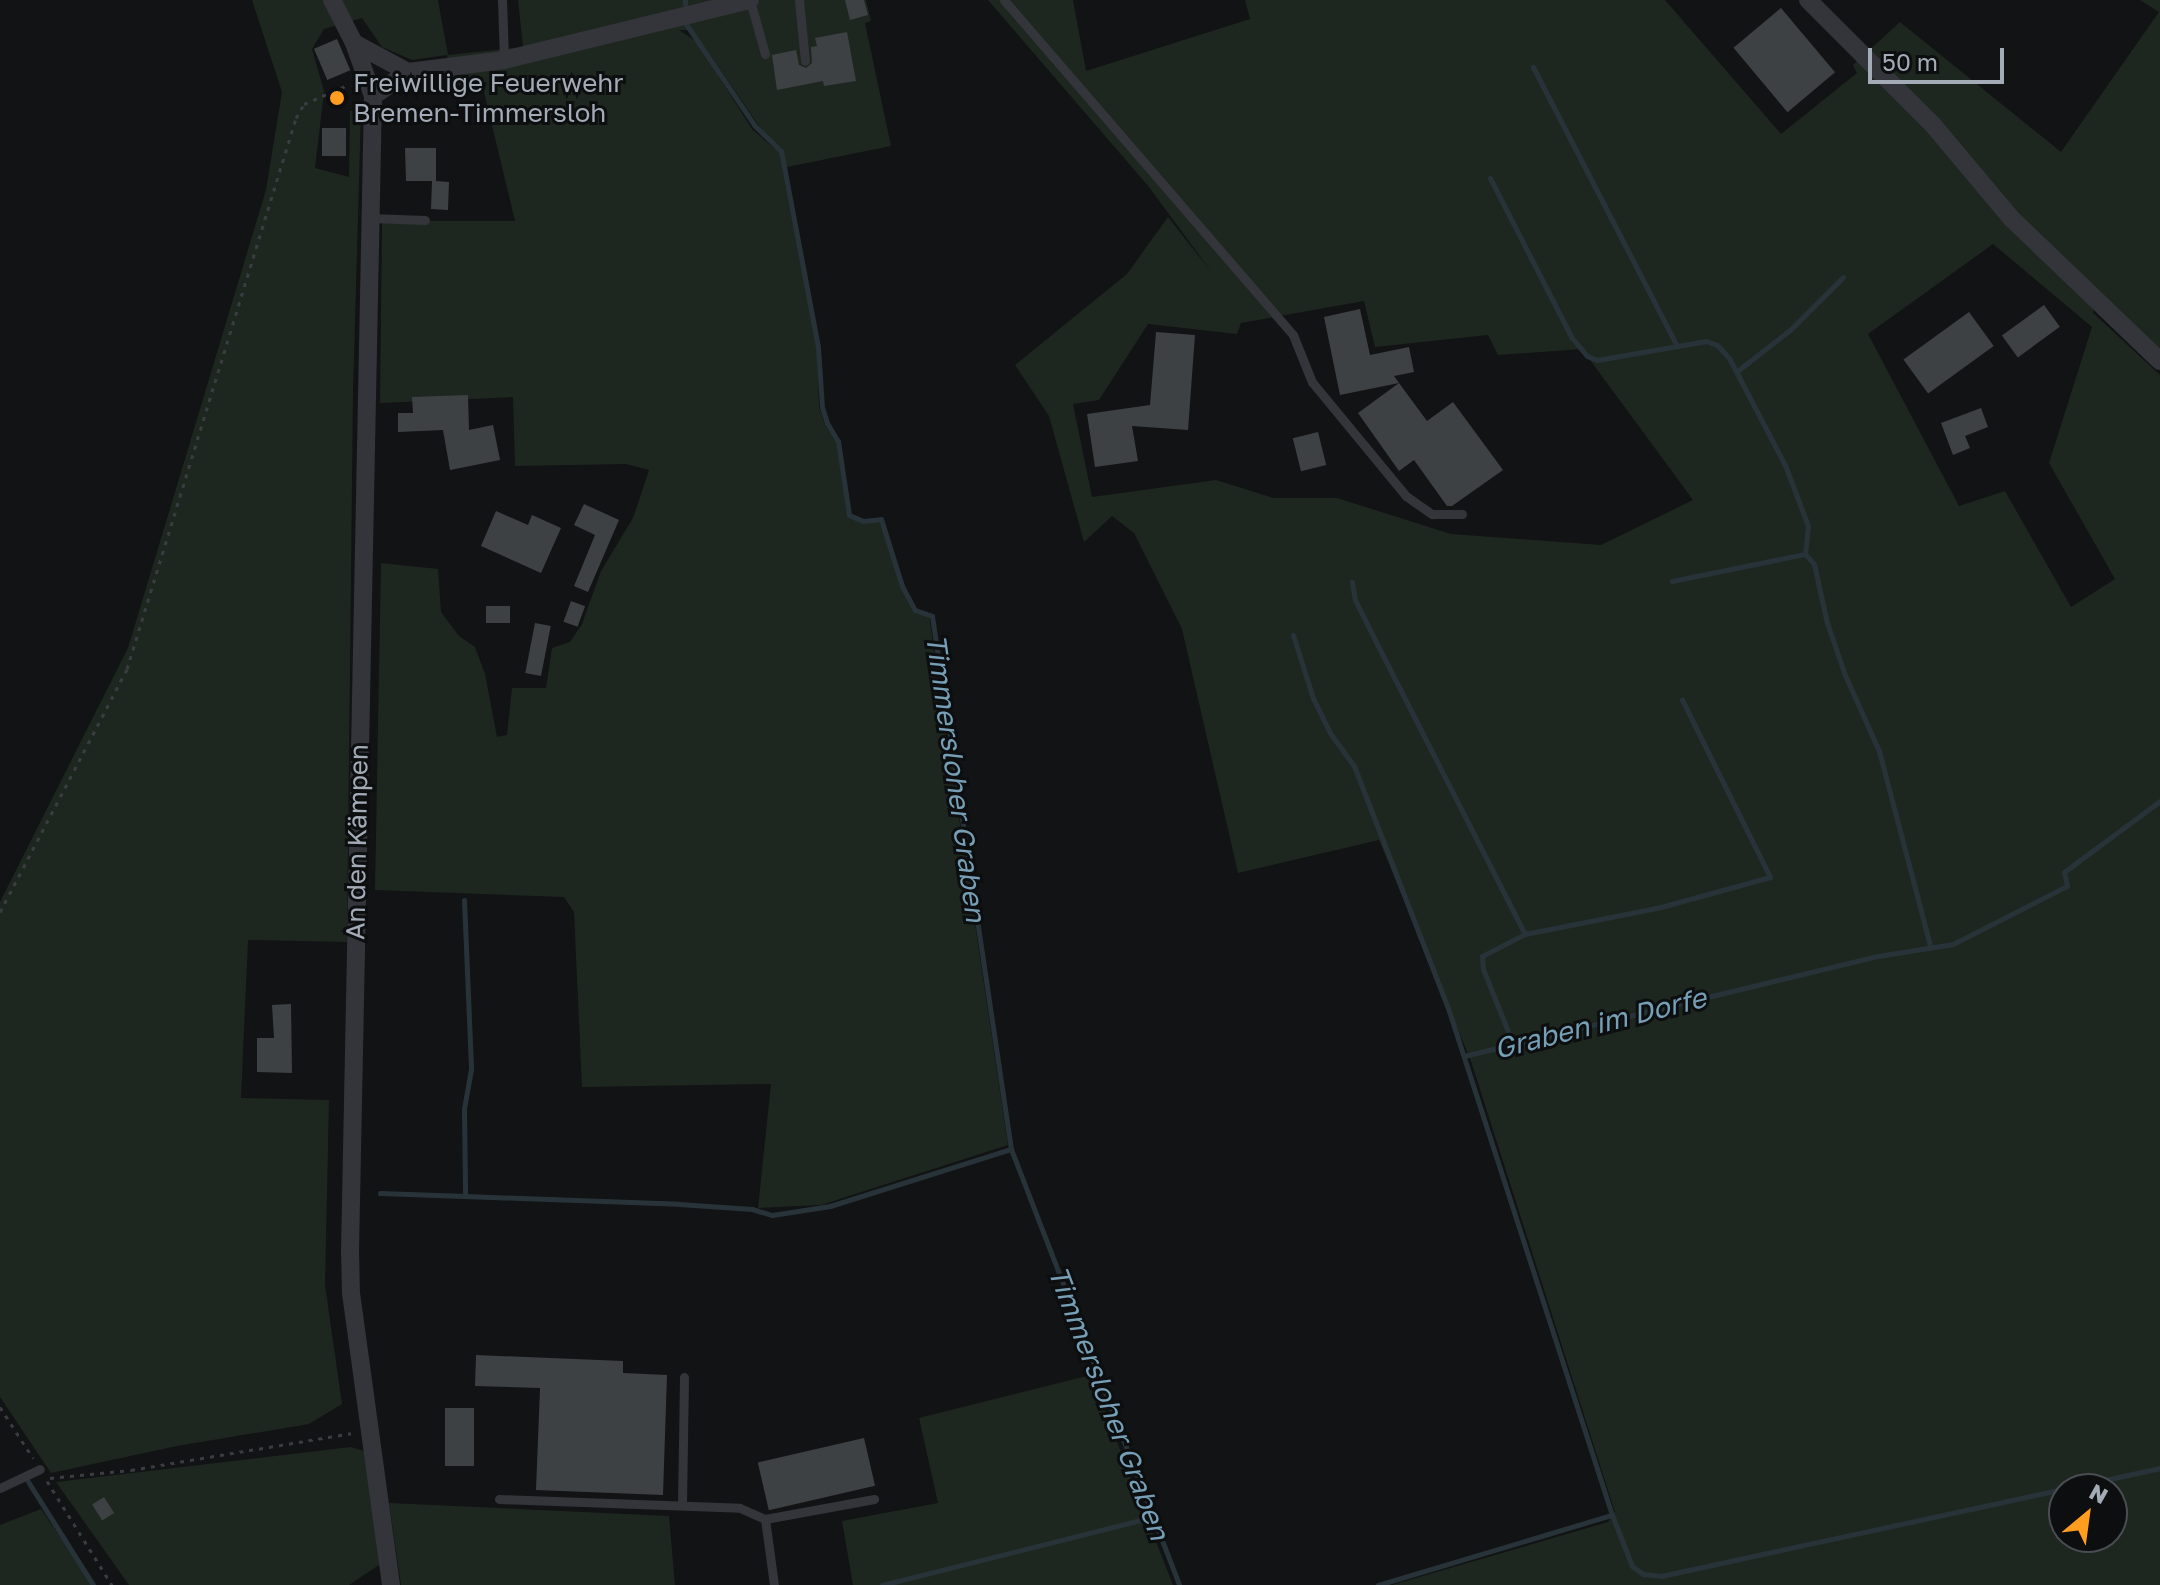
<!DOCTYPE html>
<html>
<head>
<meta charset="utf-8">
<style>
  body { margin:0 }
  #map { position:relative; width:2160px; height:1585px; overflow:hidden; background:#121314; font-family:"Golos Text",sans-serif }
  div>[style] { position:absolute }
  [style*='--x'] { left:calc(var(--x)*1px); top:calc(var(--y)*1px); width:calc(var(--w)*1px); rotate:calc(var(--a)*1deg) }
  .green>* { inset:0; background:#1e271f }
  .stream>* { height:5px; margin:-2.5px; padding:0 2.5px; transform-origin:2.5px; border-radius:2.5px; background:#283339 }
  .building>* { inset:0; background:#3e4144; transform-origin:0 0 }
  .path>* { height:3px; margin-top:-1.5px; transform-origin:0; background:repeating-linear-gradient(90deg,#393c41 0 4px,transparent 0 10px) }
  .service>* { height:9px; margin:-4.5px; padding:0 4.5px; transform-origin:4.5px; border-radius:4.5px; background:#33353a }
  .minor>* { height:18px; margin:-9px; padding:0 9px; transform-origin:9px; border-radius:9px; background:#33353a }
  .dots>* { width:22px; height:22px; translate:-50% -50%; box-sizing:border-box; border:4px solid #0d0e0f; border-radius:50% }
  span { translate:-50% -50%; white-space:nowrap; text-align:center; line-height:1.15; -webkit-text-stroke:6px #0d0e0f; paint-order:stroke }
  .poi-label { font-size:26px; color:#a3abb6 }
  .left { translate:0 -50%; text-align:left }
  .street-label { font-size:26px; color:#a3abb6 }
  .water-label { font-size:28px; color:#769eb5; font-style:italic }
  .north { position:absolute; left:2048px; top:1473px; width:80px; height:80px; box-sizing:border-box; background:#0d0e0f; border:2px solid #494d52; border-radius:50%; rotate:29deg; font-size:22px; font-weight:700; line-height:32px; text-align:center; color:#a3abb6 }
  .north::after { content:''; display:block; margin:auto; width:28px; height:36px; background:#ff9d20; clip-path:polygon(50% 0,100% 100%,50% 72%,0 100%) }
  .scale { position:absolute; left:1868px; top:48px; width:136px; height:36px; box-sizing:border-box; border:4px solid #a3abb6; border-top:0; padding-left:10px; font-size:24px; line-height:28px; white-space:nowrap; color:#a3abb6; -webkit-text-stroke:6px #0d0e0f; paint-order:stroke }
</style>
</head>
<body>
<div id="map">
  <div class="green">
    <div style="clip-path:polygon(evenodd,252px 0,438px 0,448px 55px,523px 47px,518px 0,866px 0,871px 21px,865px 23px,891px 146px,782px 168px,817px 348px,819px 407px,825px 425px,836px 441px,849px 515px,864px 523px,880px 521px,900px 586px,913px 611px,929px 616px,1008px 1145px,821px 1205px,758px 1208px,771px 1084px,582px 1087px,574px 912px,564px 897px,375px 890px,381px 563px,438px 569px,441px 612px,459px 636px,475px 647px,485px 674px,497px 737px,507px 735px,512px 688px,546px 688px,552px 648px,570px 642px,582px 624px,601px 571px,633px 518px,649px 470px,626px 464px,515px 466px,513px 397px,380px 403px,382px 221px,515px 221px,484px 92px,487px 82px,453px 86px,447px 55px,412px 60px,382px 47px,362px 18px,324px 29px,312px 49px,324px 91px,315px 168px,349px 177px,350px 111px,361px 111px,353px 391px,347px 942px,248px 940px,241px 1098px,329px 1100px,325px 1285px,342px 1404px,309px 1424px,177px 1446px,51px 1473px,0 1397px,0 902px,128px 648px,266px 190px,282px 92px,252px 0,679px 30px,693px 30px,775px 149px,752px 129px,697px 42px,679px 30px)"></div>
    <div style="clip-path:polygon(evenodd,988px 0,1073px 0,1086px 71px,1250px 19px,1245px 0,1665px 0,1781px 134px,1857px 73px,1853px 65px,1900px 22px,2061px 152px,2159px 12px,2140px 0,2160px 0,2160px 351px,2097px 292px,2093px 313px,2160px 375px,2160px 1585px,1392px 1585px,1608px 1522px,1615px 1512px,1471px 1061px,1379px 840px,1238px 873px,1182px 629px,1134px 533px,1112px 516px,1084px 542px,1049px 416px,1015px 365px,1127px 274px,1168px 217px,1213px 274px,1149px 187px,988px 0,1993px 244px,2092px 327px,2049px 463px,2115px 579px,2071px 607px,2005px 491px,1959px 506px,1868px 334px,1993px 244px,988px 0,1364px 301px,1375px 347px,1488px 335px,1498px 355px,1582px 349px,1693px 500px,1601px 545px,1451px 534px,1337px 498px,1274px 498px,1216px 480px,1092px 497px,1073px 404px,1099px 400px,1148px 324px,1237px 334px,1241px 323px,1364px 301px,988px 0,2064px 1489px,2112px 1489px,2112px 1537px,2064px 1537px,2064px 1489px)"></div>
    <div style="clip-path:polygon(1091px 1375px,1173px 1585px,853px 1585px,842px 1521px,938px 1503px,919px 1418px)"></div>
    <div style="clip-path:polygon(351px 1447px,364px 1451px,382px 1563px,349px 1585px,129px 1585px,56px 1482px)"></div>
    <div style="clip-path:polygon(389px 1503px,669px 1516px,675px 1585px,401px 1585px)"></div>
    <div style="clip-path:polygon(41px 1509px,93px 1585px,0 1585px,0 1525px)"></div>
  </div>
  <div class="stream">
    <div style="--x:685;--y:0;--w:4;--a:90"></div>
    <div style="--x:686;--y:24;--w:123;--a:55.9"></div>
    <div style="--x:755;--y:126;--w:36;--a:44"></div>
    <div style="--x:781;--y:151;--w:199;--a:79.3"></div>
    <div style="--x:818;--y:347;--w:60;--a:86.2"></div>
    <div style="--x:822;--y:407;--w:17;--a:73"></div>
    <div style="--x:827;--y:423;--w:21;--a:59"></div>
    <div style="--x:838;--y:441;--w:75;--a:81.5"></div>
    <div style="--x:849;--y:515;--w:15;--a:23"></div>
    <div style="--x:863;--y:521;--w:18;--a:-6"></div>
    <div style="--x:881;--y:519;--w:70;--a:72.6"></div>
    <div style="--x:902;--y:586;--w:27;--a:62"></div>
    <div style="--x:915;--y:610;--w:18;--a:19"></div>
    <div style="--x:932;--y:616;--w:539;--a:81.57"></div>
    <div style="--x:1011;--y:1149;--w:467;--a:68.9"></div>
    <div style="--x:1533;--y:67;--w:314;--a:62.7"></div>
    <div style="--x:1490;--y:178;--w:180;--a:62.9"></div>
    <div style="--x:1572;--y:338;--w:23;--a:50"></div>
    <div style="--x:1587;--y:356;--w:11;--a:22"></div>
    <div style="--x:1597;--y:360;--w:111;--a:-9.9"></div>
    <div style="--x:1706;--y:341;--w:12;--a:20"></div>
    <div style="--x:1717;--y:345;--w:18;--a:47"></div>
    <div style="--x:1729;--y:358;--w:121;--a:62.4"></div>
    <div style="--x:1785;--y:465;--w:65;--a:69.3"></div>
    <div style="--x:1808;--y:526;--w:28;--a:96"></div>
    <div style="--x:1805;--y:554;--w:13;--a:48"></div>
    <div style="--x:1814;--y:564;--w:60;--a:77.6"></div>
    <div style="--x:1827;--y:623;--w:55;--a:70.9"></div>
    <div style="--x:1845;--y:675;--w:83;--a:65.9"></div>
    <div style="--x:1879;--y:751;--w:202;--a:75.3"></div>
    <div style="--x:1736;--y:372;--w:68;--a:-37.9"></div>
    <div style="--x:1790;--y:330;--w:75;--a:-45"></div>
    <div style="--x:1672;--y:581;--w:136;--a:-11.5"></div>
    <div style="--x:1352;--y:582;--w:18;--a:81"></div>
    <div style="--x:1355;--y:600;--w:45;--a:63.4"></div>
    <div style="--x:1375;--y:640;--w:330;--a:63"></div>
    <div style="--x:1525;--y:934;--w:48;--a:152.9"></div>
    <div style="--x:1482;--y:956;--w:13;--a:86"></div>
    <div style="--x:1483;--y:969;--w:81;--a:68.2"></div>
    <div style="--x:1293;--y:635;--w:66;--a:72.4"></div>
    <div style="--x:1313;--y:698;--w:39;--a:64"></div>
    <div style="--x:1330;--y:733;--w:41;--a:54"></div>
    <div style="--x:1354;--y:766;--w:263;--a:68.8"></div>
    <div style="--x:1449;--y:1011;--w:530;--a:72.08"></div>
    <div style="--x:464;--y:900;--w:169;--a:87.6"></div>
    <div style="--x:471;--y:1069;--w:40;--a:100"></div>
    <div style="--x:464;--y:1108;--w:88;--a:89.3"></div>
    <div style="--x:465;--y:1196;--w:214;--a:2.1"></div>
    <div style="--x:679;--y:1204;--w:73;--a:3.9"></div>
    <div style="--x:752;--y:1209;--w:21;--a:17"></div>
    <div style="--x:772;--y:1215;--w:59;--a:-8.8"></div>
    <div style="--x:830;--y:1206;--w:190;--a:-17.5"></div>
    <div style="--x:1525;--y:934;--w:139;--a:-11.2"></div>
    <div style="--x:1661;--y:907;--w:113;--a:-15.4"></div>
    <div style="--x:1770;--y:877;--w:198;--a:-116.4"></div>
    <div style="--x:1464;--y:1056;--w:426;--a:-13.6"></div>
    <div style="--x:1878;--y:956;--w:76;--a:-9.1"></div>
    <div style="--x:1953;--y:944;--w:128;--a:-27"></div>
    <div style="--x:2067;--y:886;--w:14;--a:-102"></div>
    <div style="--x:2064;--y:872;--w:119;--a:-36.5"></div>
    <div style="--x:380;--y:1193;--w:85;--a:2"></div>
    <div style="--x:27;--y:1480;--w:124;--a:57.8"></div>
    <div style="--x:882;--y:1585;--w:279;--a:-14.1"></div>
    <div style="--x:1378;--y:1585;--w:244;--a:-16.7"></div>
    <div style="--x:1612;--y:1515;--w:55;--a:68.6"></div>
    <div style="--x:1632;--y:1566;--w:14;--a:36"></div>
    <div style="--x:1643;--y:1574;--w:18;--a:6"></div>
    <div style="--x:1661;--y:1576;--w:511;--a:-12.21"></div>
  </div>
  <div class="building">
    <div style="clip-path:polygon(845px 0,864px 0,868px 15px,850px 20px)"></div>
    <div style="left:1781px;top:8px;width:84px;height:62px;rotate:50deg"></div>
    <div style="clip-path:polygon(847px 32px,856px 81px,824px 86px,823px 81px,777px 90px,772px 55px,796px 50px,799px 65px,806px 68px,812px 63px,811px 47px,817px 46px,815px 38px)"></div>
    <div style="left:337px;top:39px;width:34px;height:25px;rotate:67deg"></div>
    <div style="left:322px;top:128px;width:24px;height:28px"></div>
    <div style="clip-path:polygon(405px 148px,436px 148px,436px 181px,449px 182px,448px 210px,431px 209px,432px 181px,406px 181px)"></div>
    <div style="left:2044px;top:305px;width:27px;height:52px;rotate:54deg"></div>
    <div style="clip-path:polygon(1360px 309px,1370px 355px,1409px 347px,1414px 372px,1394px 376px,1399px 383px,1340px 395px,1324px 317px)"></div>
    <div style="left:1969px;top:312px;width:42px;height:81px;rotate:54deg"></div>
    <div style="clip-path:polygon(1156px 332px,1195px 335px,1188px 430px,1132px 426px,1138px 461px,1095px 467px,1087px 414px,1150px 405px)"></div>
    <div style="clip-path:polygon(1399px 383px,1427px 421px,1453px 402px,1503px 470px,1452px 506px,1447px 506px,1414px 460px,1399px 471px,1358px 413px)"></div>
    <div style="clip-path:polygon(468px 395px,469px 430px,493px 425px,500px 460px,450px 470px,443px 430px,398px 432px,398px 413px,413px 413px,412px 397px)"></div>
    <div style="clip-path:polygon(1981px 408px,1988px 427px,1965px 436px,1970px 448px,1953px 455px,1941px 423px)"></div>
    <div style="left:1318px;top:432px;width:34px;height:26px;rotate:76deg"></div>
    <div style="clip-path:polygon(584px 504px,619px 520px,588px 592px,574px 586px,595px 535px,574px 525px)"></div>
    <div style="clip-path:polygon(496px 511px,528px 525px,532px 515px,561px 528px,541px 573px,481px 546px)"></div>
    <div style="left:571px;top:601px;width:15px;height:22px;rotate:20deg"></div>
    <div style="left:510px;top:606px;width:17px;height:24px;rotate:90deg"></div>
    <div style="left:535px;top:623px;width:16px;height:51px;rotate:11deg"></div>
    <div style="clip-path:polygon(291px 1004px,292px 1073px,257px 1072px,257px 1038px,274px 1038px,272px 1005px)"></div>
    <div style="clip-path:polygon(476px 1355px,623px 1361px,623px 1373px,667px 1375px,663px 1495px,536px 1490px,540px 1388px,475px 1386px)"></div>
    <div style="left:445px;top:1408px;width:29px;height:58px"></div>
    <div style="left:864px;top:1438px;width:49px;height:109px;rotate:77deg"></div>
    <div style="left:104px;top:1497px;width:19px;height:14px;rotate:58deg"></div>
  </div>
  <div class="path">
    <div style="--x:0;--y:912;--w:274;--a:-62.4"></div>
    <div style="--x:127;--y:669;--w:576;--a:-72.95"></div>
    <div style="--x:296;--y:118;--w:16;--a:-60"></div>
    <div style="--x:304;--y:104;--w:50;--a:-23.5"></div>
    <div style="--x:0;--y:1407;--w:61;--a:57.1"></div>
    <div style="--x:50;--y:1478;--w:81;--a:-5.6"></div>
    <div style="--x:131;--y:1470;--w:223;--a:-9.5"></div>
    <div style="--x:47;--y:1481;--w:123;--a:58"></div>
  </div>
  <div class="service">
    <div style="--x:502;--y:0;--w:60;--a:88.1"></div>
    <div style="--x:750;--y:0;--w:56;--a:74.5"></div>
    <div style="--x:799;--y:0;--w:61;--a:84.4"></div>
    <div style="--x:1004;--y:0;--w:442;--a:49.2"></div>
    <div style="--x:1293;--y:335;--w:51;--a:68"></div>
    <div style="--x:1312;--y:382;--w:148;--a:50.5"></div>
    <div style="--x:1406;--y:496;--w:32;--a:35"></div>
    <div style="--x:1432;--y:514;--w:30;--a:0"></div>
    <div style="--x:371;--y:218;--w:54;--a:2.1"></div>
    <div style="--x:0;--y:1488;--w:44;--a:-25.4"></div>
    <div style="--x:499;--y:1499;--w:241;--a:2.1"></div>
    <div style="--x:740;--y:1508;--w:27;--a:24"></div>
    <div style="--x:765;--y:1519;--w:111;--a:-10.4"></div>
    <div style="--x:682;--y:1505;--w:128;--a:-89.1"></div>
    <div style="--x:765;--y:1519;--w:67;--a:82.2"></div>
  </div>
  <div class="minor">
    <div style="--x:332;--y:0;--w:48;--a:62.9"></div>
    <div style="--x:354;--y:43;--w:61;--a:28.2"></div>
    <div style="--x:408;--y:72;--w:97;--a:-7.1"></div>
    <div style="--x:504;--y:60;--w:253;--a:-13.7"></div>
    <div style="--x:1808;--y:0;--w:177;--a:45"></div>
    <div style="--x:1933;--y:125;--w:123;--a:50"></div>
    <div style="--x:2012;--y:219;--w:205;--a:43.8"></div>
    <div style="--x:354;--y:43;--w:56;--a:70.3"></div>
    <div style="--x:373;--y:96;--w:42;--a:-34.4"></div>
    <div style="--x:373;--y:96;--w:1154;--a:91.14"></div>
    <div style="--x:350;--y:1250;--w:43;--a:88.7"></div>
    <div style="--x:351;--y:1293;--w:295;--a:82.2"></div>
  </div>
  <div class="dots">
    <div style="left:337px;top:98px;background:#ff9d20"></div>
  </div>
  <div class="poi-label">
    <span class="left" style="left:353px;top:98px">Freiwillige Feuerwehr<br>Bremen-Timmersloh</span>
  </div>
  <div class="street-label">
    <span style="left:357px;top:842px;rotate:-89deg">An den Kämpen</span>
  </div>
  <div class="water-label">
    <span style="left:956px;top:778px;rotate:82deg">Timmersloher Graben</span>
    <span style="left:1600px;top:1023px;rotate:-14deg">Graben im Dorfe</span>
    <span style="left:1109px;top:1403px;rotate:69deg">Timmersloher Graben</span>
  </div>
  <div class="north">N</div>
  <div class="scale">50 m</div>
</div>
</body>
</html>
